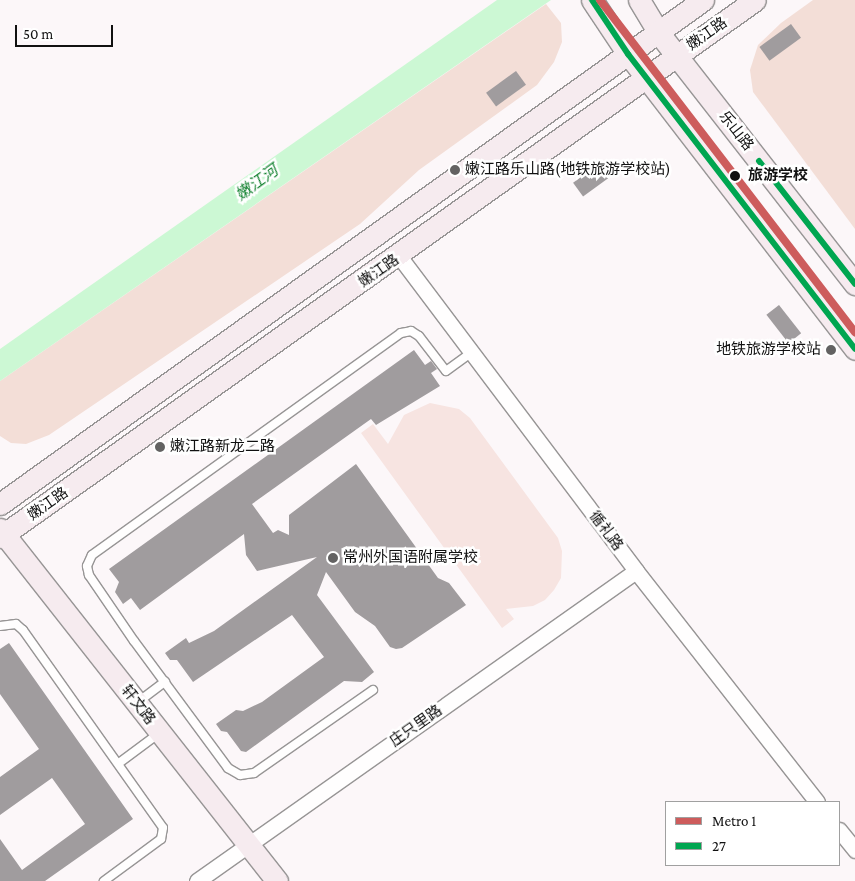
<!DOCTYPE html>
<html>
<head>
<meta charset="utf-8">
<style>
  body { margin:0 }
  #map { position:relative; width:855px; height:881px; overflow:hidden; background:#fcf7f9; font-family:"Crimson Pro","Noto Sans SC",serif }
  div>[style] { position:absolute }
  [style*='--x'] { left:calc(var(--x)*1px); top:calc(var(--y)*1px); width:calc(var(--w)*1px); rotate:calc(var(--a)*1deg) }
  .green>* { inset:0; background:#f3ded7 }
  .pitch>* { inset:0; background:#f7e4e1 }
  .water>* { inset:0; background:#ccf8d4 }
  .building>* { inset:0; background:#a09c9e; transform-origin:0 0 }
  .roads { filter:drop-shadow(1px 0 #979595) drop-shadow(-1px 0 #979595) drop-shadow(0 1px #979595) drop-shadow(0 -1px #979595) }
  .lane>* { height:8px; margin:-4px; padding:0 4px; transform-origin:4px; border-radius:4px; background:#fffefe }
  .street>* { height:15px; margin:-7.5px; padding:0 7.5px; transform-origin:7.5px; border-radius:7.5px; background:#fffefe }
  .secondary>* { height:21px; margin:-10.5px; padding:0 10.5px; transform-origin:10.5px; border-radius:10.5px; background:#f6ebef }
  .bus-1>* { height:6px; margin:-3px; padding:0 3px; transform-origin:3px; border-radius:3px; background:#00a651 }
  .metro-1>* { height:8px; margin:-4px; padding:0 4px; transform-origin:4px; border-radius:4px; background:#cd5c5c }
  .dots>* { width:14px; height:14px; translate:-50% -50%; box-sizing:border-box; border:2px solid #fff; border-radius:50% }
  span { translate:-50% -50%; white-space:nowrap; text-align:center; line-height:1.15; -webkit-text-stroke:5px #fff; paint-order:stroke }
  .street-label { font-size:15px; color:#111 }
  .poi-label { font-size:15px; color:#111 }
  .left { translate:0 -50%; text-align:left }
  .right { translate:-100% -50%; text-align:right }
  .stop-label { font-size:15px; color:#111; font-weight:700 }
  .water-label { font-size:16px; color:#138230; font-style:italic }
  .legend { position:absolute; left:665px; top:801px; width:175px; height:65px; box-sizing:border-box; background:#fff; border:1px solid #a0a0a0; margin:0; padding:6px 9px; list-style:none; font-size:15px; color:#111 }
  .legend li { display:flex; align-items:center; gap:10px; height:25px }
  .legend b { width:25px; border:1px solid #a0a0a0 }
  .scale { position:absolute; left:15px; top:25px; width:98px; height:22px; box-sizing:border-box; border:2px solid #111; border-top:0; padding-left:6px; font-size:15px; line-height:18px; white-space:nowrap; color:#111; -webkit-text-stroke:4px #fff; paint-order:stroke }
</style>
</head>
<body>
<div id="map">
  <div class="green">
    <div style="clip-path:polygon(813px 0,855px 0,855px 229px,753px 92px,750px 70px,758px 45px,781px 23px)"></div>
    <div style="clip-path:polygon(546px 4px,561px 23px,562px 42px,554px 62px,537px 85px,419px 170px,360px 224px,49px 435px,26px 444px,11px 443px,0 436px,0 381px)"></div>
  </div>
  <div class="pitch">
    <div style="clip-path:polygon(430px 403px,459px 409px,470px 418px,558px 538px,562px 551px,561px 578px,554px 590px,545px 600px,533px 606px,506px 609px,514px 619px,502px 628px,361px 433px,373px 424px,388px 444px,404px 415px)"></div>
  </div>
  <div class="water">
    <div style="clip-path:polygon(497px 0,551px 0,0 381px,0 349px)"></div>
  </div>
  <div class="building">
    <div style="left:791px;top:24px;width:17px;height:39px;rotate:54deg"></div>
    <div style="left:516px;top:71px;width:17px;height:37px;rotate:54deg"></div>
    <div style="left:603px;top:161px;width:17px;height:37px;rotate:54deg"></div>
    <div style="left:779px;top:305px;width:36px;height:16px;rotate:52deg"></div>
    <div style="clip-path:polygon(414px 350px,425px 365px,431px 361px,437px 369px,431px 373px,440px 386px,376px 425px,371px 419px,252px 504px,273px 533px,278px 530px,289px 535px,289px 515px,356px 464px,438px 578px,449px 583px,466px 605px,402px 648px,396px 649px,390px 647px,375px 626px,355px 612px,326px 572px,317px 595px,374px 672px,362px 682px,344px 681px,246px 752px,241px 751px,227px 732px,221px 731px,216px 724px,236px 710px,243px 711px,262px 702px,324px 657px,292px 615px,193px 682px,177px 660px,170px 660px,165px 653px,186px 638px,189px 643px,214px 631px,317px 557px,257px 571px,246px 555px,244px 534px,140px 610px,131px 598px,123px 604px,115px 592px,119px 582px,109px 569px)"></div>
    <div style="clip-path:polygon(9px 643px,133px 819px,45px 881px,0 881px,0 839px,22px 870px,85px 824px,52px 778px,0 815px,0 777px,39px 749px,0 694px,0 649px)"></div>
  </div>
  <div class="roads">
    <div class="lane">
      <div style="--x:0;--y:626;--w:16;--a:-7"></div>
      <div style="--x:16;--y:624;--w:9;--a:41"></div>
      <div style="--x:23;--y:630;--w:242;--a:54.7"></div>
      <div style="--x:163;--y:828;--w:11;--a:100"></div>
      <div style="--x:161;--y:839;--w:71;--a:143.6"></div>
      <div style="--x:373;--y:690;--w:145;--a:145.1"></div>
      <div style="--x:254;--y:773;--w:14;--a:172"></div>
      <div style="--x:240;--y:775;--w:14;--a:-150"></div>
      <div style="--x:228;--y:768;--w:158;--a:-126.5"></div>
      <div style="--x:134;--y:641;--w:80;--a:-124.3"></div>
      <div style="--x:89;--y:575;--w:9;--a:-103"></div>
      <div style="--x:87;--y:566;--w:12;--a:-66"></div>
      <div style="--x:92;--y:555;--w:380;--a:-35.7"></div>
      <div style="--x:401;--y:333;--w:10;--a:-11"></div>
      <div style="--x:411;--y:331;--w:9;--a:32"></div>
      <div style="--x:419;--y:336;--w:44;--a:52.4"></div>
      <div style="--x:446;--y:371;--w:31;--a:-36"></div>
      <div style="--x:138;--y:702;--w:34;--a:-37"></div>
      <div style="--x:119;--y:763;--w:49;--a:-36.6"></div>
    </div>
    <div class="street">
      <div style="--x:399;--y:256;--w:394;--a:53"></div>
      <div style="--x:636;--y:571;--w:293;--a:51.9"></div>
      <div style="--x:839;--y:830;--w:26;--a:51"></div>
      <div style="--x:197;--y:881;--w:537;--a:-35.23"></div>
    </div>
    <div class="secondary">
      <div style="--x:592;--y:0;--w:65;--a:56.3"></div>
      <div style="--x:628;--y:54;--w:372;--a:52.4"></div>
      <div style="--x:639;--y:0;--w:37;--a:59"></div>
      <div style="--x:658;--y:32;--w:320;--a:52"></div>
      <div style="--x:0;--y:504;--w:865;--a:-35.64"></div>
      <div style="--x:0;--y:529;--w:448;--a:51.8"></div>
      <div style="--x:0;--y:537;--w:926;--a:-35.42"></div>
    </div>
  </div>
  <div class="bus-1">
    <div style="--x:592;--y:0;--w:65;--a:56.3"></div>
    <div style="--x:628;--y:54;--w:372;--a:52.4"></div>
    <div style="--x:759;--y:161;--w:156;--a:52"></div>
  </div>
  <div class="metro-1">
    <div style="--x:600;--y:0;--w:419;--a:52.5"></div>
  </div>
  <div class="dots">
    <div style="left:455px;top:170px;background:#636262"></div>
    <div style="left:735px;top:176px;background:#111"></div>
    <div style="left:831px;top:350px;background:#636262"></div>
    <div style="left:160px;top:447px;background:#636262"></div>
    <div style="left:333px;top:558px;background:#636262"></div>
  </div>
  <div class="street-label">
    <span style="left:707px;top:34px;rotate:-35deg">嫩江路</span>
    <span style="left:736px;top:131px;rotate:52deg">乐山路</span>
    <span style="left:379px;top:271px;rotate:-35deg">嫩江路</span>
    <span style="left:48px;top:504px;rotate:-35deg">嫩江路</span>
    <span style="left:606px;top:531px;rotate:53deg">循礼路</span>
    <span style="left:138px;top:705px;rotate:52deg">轩文路</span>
    <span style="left:416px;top:726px;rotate:-35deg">庄只里路</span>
  </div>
  <div class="poi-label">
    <span class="left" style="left:465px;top:170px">嫩江路乐山路(地铁旅游学校站)</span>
    <span class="right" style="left:821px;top:350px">地铁旅游学校站</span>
    <span class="left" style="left:170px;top:447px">嫩江路新龙二路</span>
    <span class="left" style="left:343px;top:558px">常州外国语附属学校</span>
  </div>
  <div class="stop-label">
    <span class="left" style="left:748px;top:176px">旅游学校</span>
  </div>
  <div class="water-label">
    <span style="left:257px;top:183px;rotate:-36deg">嫩江河</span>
  </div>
  <ul class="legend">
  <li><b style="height:6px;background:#cd5c5c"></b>Metro 1</li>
  <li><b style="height:6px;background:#00a651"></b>27</li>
  </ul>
  <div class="scale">50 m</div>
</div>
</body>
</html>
